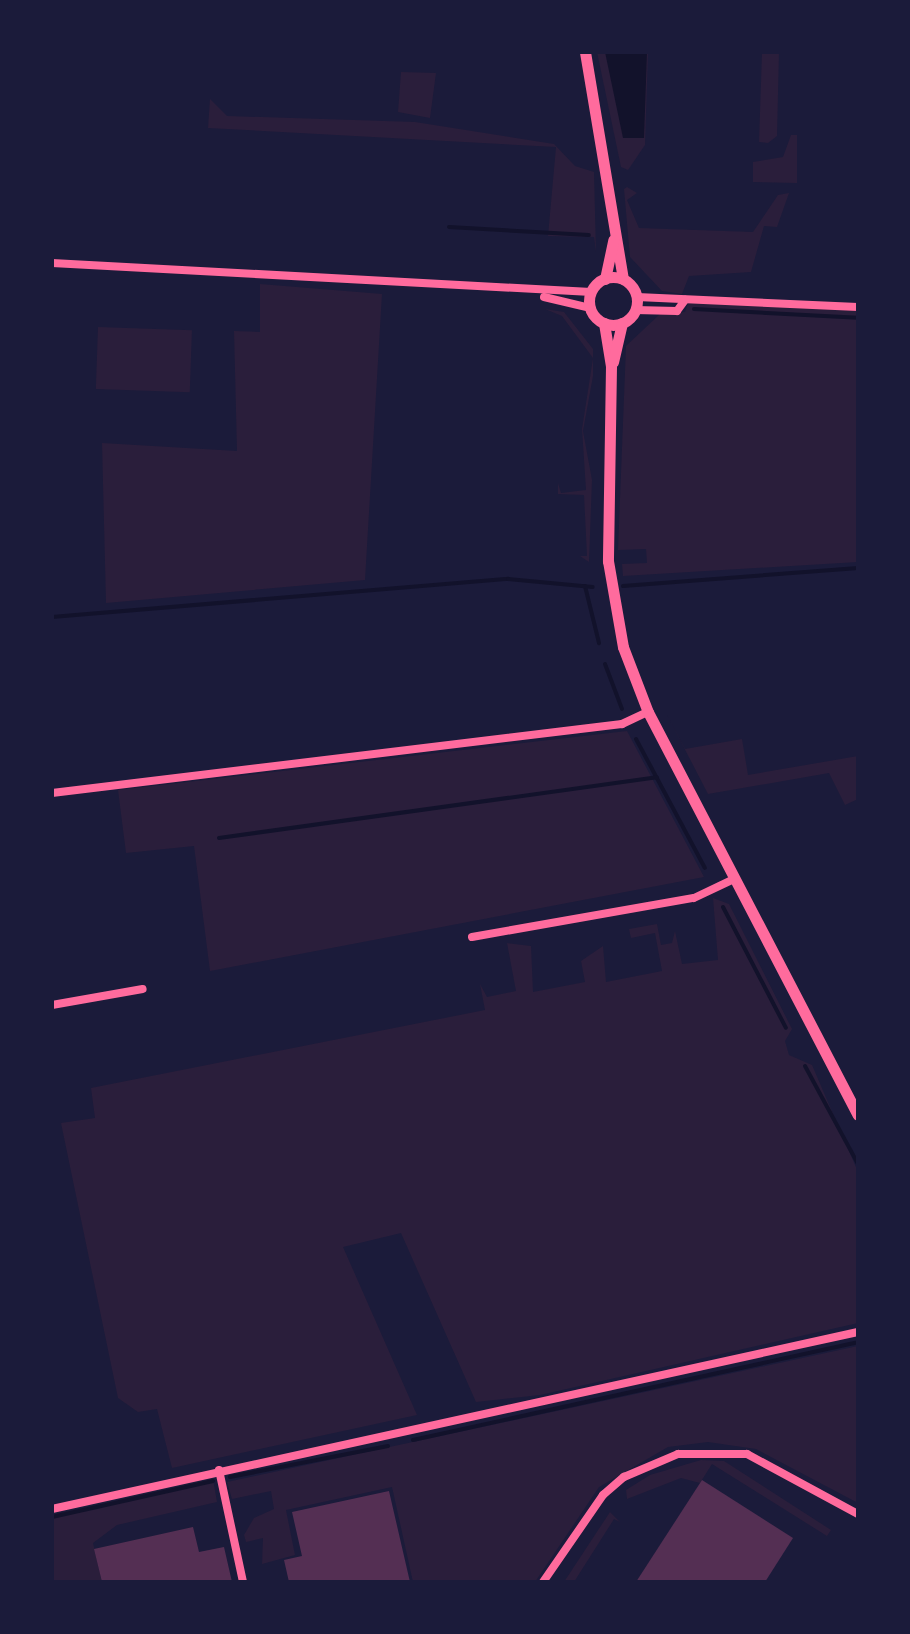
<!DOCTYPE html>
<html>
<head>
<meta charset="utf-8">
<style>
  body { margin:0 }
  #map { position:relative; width:910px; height:1634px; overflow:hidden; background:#1b1b3a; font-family:"Exo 2",sans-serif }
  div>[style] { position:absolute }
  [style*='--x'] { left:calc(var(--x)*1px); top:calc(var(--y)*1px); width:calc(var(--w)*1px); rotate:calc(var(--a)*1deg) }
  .green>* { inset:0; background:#2a1e3b; transform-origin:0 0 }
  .water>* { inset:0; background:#12122b }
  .stream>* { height:4px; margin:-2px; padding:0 2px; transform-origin:2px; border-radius:2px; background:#12122b }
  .building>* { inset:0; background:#542f53 }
  .minor>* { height:8px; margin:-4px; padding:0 4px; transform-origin:4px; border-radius:4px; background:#ff6b9d }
  .secondary>* { height:11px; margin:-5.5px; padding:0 5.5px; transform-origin:5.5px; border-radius:5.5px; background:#ff6b9d }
  .secondary>.ring { margin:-5.5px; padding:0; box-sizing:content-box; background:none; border:11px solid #ff6b9d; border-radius:50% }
  span { translate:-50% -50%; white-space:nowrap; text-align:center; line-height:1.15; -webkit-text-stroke:8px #1b1b3a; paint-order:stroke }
  .frame { position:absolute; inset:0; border:54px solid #1b1b3a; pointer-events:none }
</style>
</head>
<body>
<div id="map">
  <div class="green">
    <div style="clip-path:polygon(597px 52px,648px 52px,645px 145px,628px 170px,621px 167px)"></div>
    <div style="clip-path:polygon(762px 52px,779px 52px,777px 136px,768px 143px,759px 142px)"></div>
    <div style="clip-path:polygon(401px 72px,436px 73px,430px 118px,398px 112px)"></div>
    <div style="clip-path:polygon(210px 99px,227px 116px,415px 122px,554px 144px,575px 166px,594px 172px,596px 252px,594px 237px,548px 236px,556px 147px,208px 128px)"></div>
    <div style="clip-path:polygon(791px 135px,797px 135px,797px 183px,753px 182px,753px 162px,783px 157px)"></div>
    <div style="clip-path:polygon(627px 187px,637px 193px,627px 200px,639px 228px,753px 232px,778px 195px,789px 193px,777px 227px,764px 226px,751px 272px,689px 276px,682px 294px,662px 291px,630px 257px,624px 189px)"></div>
    <div style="clip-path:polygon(260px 284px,382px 294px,365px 580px,106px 603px,102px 443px,237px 451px,234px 331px,260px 332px)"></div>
    <div style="clip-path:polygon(688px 303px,858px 309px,858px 562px,623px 576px,622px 564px,647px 563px,646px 549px,618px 550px,626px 346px,660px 314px,685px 312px)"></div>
    <div style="clip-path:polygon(545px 309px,564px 312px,593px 349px,593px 376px,583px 431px,592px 480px,589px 562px,580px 556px,587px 556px,584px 495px,558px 494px,558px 483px,561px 493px,586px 490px,582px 429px,593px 358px,562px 316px)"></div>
    <div style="left:98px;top:327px;width:94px;height:62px;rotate:2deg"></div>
    <div style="clip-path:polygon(664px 709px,685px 749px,742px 739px,748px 775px,858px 756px,858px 799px,845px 805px,829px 773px,708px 794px)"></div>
    <div style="clip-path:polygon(627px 731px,704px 877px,210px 971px,194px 846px,126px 853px,118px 790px)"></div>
    <div style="clip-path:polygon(713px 898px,729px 904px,792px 1029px,785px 1041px,789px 1055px,812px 1065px,858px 1172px,858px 1323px,540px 1395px,476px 1402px,401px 1233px,343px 1247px,417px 1415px,172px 1468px,157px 1409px,138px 1412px,118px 1398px,61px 1123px,95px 1118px,91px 1088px,485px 1010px,480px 984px,487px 997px,516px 991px,507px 943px,531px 946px,533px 992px,585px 982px,581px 961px,603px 946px,606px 982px,662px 971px,655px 933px,631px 938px,629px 929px,657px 924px,661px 945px,672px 943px,675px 931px,682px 964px,718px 960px)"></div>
    <div style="clip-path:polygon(858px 1346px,858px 1503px,756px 1449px,708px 1442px,668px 1447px,599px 1487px,535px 1582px,413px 1582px,392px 1487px,286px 1510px,295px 1555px,262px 1564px,263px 1538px,246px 1542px,244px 1535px,254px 1518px,274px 1509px,271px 1491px,232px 1499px,227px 1482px)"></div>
    <div style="clip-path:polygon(701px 1460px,724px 1461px,831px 1530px,827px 1536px,712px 1464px,700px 1483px,681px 1478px,627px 1499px,626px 1490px,650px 1475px)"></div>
    <div style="clip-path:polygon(213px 1479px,217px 1502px,117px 1525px,93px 1543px,102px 1582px,52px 1582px,52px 1515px)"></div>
    <div style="clip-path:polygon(610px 1512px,620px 1522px,614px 1519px,574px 1582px,564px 1582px)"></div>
  </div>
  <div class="water">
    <div style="clip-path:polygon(605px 52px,647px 52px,644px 138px,623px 138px)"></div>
  </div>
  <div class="stream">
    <div style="--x:449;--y:227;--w:140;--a:3.3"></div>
    <div style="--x:694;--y:309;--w:164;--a:3.1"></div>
    <div style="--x:585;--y:586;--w:59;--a:76.2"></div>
    <div style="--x:623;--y:586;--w:236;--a:-4.4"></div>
    <div style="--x:52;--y:617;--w:458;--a:-4.8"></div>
    <div style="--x:508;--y:579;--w:85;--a:5.4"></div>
    <div style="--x:605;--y:664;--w:48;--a:69.3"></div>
    <div style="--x:636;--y:739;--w:146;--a:61.9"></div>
    <div style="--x:219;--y:838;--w:442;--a:-7.9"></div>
    <div style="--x:723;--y:907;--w:136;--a:62.5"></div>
    <div style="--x:805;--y:1066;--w:111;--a:61.6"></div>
    <div style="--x:413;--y:1440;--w:453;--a:-12.4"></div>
    <div style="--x:230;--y:1477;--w:161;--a:-11.1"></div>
    <div style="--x:52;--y:1517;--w:165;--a:-12.6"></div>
  </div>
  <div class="building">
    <div style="clip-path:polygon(702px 1480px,793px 1538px,765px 1582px,636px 1582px)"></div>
    <div style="clip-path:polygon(389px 1491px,410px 1582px,289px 1582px,284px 1560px,302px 1556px,292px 1512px)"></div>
    <div style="clip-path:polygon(193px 1527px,199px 1552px,224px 1547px,232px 1582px,102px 1582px,94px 1549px)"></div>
  </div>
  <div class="minor">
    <div style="--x:52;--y:263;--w:540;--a:3.08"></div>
    <div style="--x:544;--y:297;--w:47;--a:13.4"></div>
    <div style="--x:637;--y:297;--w:221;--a:2.6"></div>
    <div style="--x:635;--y:310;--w:42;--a:1.4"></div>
    <div style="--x:677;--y:311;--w:14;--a:-54"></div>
    <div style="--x:52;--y:793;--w:574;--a:-6.9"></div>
    <div style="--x:622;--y:724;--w:29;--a:-25"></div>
    <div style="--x:472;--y:937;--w:225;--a:-10"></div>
    <div style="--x:694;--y:898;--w:44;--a:-25.4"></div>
    <div style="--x:52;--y:1005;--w:92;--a:-10"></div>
    <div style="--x:219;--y:1470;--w:115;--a:77.9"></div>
    <div style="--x:52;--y:1509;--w:825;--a:-12.39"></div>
    <div style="--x:543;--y:1582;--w:106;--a:-55.4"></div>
    <div style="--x:603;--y:1495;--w:28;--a:-41"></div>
    <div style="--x:624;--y:1477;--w:59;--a:-23.1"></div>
    <div style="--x:678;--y:1454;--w:69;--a:0"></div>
    <div style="--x:747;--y:1454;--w:126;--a:28.4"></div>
  </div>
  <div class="secondary">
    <div style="--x:585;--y:52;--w:230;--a:80.5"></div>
    <div class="ring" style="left:589px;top:277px;width:37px;height:37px"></div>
    <div style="--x:605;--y:279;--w:40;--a:-78"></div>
    <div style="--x:604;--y:323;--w:44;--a:80.8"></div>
    <div style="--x:611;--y:366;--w:195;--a:90.9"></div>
    <div style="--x:608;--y:561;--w:87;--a:80.1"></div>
    <div style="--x:623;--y:647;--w:70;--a:69"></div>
    <div style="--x:648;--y:712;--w:454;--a:62.5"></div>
    <div style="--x:613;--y:362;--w:40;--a:-77"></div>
  </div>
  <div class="frame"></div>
</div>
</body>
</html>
